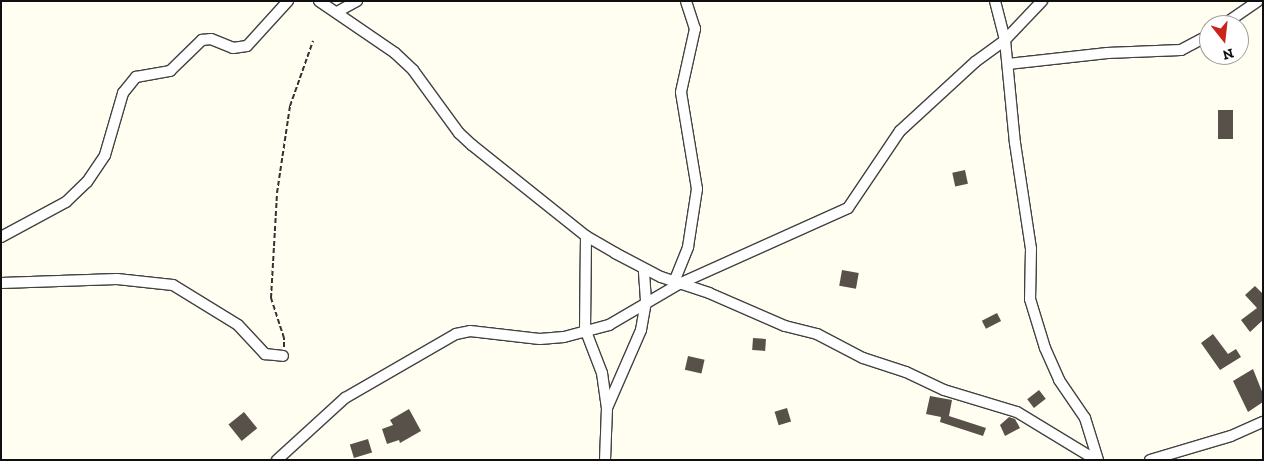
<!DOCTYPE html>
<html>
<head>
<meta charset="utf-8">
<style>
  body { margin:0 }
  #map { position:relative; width:1264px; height:461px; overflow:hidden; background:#fffef0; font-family:"Zilla Slab",serif }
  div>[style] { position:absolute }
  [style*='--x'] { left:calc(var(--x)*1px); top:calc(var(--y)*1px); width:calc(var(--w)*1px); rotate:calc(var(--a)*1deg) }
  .building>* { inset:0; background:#58514a; transform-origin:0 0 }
  .path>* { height:2px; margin-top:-1px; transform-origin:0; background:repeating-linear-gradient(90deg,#313131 0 5px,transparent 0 7.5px) }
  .roads { filter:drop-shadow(1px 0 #424242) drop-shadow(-1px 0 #424242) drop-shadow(0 1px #424242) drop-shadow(0 -1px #424242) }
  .minor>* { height:10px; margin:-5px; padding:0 5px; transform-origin:5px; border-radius:5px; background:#fff }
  span { translate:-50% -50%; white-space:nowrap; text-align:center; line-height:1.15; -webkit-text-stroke:5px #fff; paint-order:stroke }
  .frame { position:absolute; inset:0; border:2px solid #0f0f0f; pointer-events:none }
  .north { position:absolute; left:1199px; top:15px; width:50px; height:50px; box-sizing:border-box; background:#fff; border:1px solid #9f9f9f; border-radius:50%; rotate:164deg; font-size:14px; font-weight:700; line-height:20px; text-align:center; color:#0f0f0f }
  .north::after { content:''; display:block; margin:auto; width:18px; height:22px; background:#cb241a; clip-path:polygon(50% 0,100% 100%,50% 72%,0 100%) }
</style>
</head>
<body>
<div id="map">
  <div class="building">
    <div style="left:1218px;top:110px;width:15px;height:29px"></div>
    <div style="left:965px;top:170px;width:14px;height:13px;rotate:78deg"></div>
    <div style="left:842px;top:270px;width:17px;height:16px;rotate:10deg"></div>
    <div style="clip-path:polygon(1255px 286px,1263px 294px,1263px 320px,1250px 332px,1241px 320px,1257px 308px,1245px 295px)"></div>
    <div style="left:997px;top:313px;width:9px;height:17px;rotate:63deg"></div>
    <div style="clip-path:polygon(1213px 334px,1228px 354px,1236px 349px,1241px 357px,1220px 370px,1201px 343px)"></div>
    <div style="left:753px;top:338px;width:13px;height:12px;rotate:4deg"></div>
    <div style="left:688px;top:356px;width:17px;height:14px;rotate:13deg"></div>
    <div style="clip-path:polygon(1253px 369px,1263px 394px,1263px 402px,1248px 412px,1233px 381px)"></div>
    <div style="left:1039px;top:390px;width:11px;height:15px;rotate:52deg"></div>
    <div style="clip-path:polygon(930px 396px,952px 400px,949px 416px,986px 428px,983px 436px,940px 422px,941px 417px,926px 414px)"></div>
    <div style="left:787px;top:408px;width:14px;height:13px;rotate:73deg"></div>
    <div style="clip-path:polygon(409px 409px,421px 431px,400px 443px,399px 440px,387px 444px,382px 429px,393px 425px,390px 420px)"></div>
    <div style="left:244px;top:412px;width:21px;height:20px;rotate:51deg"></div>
    <div style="clip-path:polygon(1009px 417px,1015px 419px,1020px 428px,1005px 436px,1000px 425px)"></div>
    <div style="left:368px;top:439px;width:14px;height:19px;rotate:73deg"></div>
  </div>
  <div class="path">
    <div style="--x:284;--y:347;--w:9;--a:-90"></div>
    <div style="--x:284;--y:338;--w:42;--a:-108"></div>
    <div style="--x:271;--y:298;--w:105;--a:-86.7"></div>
    <div style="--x:277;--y:193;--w:88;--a:-81.5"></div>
    <div style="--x:290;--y:106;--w:69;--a:-70.5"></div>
  </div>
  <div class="roads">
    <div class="minor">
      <div style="--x:319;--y:1;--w:92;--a:34.4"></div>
      <div style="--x:395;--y:53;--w:25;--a:43"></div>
      <div style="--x:413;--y:70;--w:78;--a:53.9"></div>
      <div style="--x:459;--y:133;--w:18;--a:43"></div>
      <div style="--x:472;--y:145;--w:146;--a:38.6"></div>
      <div style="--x:586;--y:236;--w:34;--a:30"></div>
      <div style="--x:615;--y:253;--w:52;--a:27.6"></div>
      <div style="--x:661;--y:277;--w:51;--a:18.4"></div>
      <div style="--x:709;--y:293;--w:83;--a:23.5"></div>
      <div style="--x:785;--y:326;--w:33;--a:14"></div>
      <div style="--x:817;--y:334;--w:52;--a:27.6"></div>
      <div style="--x:863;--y:358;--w:45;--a:18"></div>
      <div style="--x:906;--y:372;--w:42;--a:25.3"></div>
      <div style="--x:944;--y:390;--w:76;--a:16.8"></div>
      <div style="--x:1017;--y:412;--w:92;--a:31.3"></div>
      <div style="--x:995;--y:1;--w:40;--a:75.6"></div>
      <div style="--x:1005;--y:40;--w:103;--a:84.5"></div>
      <div style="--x:1015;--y:143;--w:107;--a:81.4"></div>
      <div style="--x:1031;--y:249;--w:50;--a:91.1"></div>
      <div style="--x:1030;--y:299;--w:51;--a:73"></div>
      <div style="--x:1045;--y:348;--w:35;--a:66"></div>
      <div style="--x:1059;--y:380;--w:46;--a:55.6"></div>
      <div style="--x:1085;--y:418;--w:44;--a:72.8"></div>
      <div style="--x:337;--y:12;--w:23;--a:-29"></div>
      <div style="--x:1223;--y:25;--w:42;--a:-34.4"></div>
      <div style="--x:1008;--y:64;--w:100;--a:-6.3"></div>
      <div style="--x:1107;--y:53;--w:74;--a:-2.3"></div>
      <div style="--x:1181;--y:50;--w:32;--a:-28"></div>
      <div style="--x:586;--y:236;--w:93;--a:90.6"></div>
      <div style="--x:585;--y:329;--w:47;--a:68.9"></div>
      <div style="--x:602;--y:373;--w:35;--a:82"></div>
      <div style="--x:607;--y:408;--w:52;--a:92.2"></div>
      <div style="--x:1;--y:237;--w:74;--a:-28.3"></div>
      <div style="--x:66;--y:202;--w:29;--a:-44"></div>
      <div style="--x:87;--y:182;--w:32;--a:-56"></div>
      <div style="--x:105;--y:155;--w:65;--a:-73.8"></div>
      <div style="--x:123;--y:93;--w:21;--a:-51"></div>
      <div style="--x:136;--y:77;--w:35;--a:-10"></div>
      <div style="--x:170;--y:71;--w:45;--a:-44.1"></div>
      <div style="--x:202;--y:40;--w:9;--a:-6"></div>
      <div style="--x:211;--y:39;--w:24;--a:22"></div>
      <div style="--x:233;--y:48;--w:14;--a:-8"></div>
      <div style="--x:247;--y:46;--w:61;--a:-47.7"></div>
      <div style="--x:674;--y:282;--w:38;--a:-68"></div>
      <div style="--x:688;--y:247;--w:59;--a:-81.2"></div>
      <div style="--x:697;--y:189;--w:98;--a:-99.4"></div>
      <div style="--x:681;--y:92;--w:65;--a:-77.5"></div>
      <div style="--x:695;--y:29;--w:29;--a:-108"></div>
      <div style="--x:1;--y:283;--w:116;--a:-2"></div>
      <div style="--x:117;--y:279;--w:56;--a:6.1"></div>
      <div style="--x:173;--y:285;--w:76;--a:31.6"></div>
      <div style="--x:238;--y:325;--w:40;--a:47"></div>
      <div style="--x:265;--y:354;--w:18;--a:6"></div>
      <div style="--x:607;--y:408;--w:85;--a:-66.4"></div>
      <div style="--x:641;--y:330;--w:29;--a:-80"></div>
      <div style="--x:646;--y:301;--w:32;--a:-94"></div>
      <div style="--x:277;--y:460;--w:92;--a:-42.4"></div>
      <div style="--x:345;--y:398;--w:128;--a:-30"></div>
      <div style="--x:456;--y:334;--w:14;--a:-12"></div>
      <div style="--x:470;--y:331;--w:70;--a:6.5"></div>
      <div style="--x:540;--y:339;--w:24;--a:-5"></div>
      <div style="--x:564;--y:337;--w:47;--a:-14.9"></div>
      <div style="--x:609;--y:325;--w:81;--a:-30.4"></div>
      <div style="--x:679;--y:284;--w:185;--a:-24.2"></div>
      <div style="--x:848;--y:208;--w:93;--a:-56"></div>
      <div style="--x:900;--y:131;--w:102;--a:-42.6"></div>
      <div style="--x:975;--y:62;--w:37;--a:-36"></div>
      <div style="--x:1005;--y:40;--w:54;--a:-46.5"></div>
      <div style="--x:1150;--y:460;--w:84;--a:-16.5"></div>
      <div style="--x:1231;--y:436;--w:35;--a:-24"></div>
    </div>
  </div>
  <div class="frame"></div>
  <div class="north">N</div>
</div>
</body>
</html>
